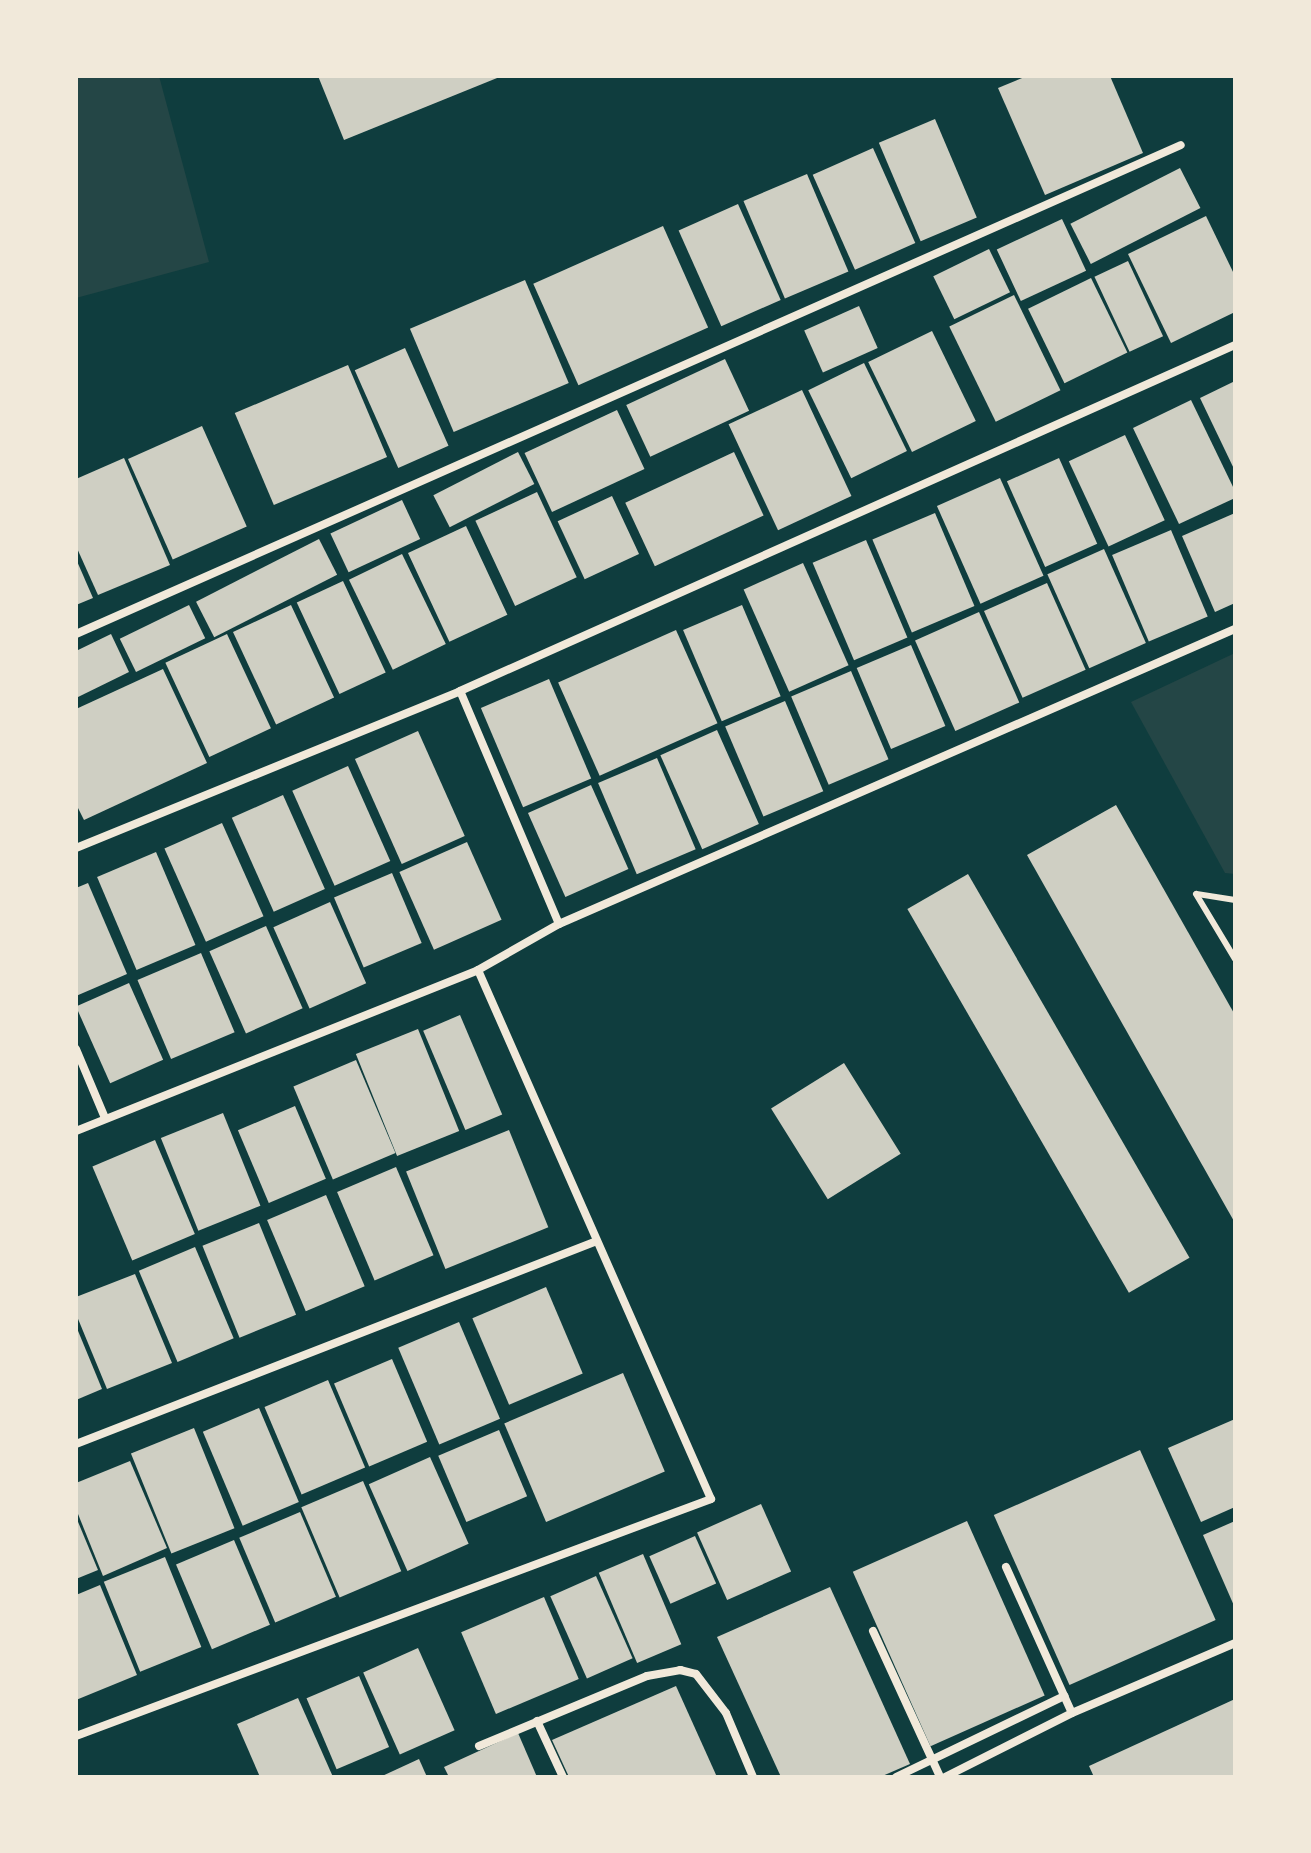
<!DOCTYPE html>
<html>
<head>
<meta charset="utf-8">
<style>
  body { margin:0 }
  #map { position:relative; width:1311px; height:1853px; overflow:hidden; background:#0f3d3e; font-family:"Times New Roman",serif }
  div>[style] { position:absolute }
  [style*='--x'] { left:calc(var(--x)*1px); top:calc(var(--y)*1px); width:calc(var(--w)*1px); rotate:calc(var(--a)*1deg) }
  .green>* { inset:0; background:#244646 }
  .building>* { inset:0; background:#cfcfc3; transform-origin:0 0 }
  .service>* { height:6px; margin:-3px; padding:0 3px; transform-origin:3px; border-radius:3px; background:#f1e9da }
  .minor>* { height:8px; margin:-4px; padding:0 4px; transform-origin:4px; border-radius:4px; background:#f1e9da }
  span { translate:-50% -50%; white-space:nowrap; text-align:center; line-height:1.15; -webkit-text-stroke:6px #f1e9da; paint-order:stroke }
  .frame { position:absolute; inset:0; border:78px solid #f1e9da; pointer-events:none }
</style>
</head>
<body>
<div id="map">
  <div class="green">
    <div style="clip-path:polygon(76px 76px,159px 76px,209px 262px,76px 298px)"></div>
    <div style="clip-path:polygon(1235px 653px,1235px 874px,1225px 873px,1131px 702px)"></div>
  </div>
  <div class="building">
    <div style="clip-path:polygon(318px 76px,502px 76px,344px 140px)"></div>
    <div style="clip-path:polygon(1027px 76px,1110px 76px,1143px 153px,1045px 195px,998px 88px)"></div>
    <div style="left:935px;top:119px;width:107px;height:61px;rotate:67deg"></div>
    <div style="left:873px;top:148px;width:104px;height:66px;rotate:66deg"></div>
    <div style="left:1180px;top:168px;width:45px;height:123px;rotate:63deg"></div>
    <div style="left:807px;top:174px;width:106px;height:69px;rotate:67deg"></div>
    <div style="left:738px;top:204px;width:105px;height:65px;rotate:66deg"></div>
    <div style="clip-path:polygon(1206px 216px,1235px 276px,1235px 312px,1171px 343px,1128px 254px)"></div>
    <div style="left:1062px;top:219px;width:57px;height:72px;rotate:65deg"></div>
    <div style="left:663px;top:226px;width:111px;height:142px;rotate:66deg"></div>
    <div style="left:989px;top:249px;width:48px;height:62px;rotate:64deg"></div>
    <div style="left:1128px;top:261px;width:83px;height:37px;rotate:65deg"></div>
    <div style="left:1091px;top:278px;width:83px;height:70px;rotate:64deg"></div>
    <div style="left:525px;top:280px;width:112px;height:125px;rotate:67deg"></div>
    <div style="left:1014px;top:295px;width:106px;height:72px;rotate:64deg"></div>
    <div style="left:859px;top:306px;width:46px;height:60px;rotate:66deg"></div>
    <div style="left:932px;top:331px;width:100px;height:71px;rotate:64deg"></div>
    <div style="left:405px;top:348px;width:107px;height:55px;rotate:66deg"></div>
    <div style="left:725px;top:359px;width:57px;height:109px;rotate:65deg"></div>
    <div style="left:864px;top:363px;width:98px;height:62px;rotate:64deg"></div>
    <div style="left:348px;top:365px;width:100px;height:123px;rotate:67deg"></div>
    <div style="clip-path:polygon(1235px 381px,1235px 471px,1200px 398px)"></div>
    <div style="left:802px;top:390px;width:117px;height:81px;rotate:65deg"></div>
    <div style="clip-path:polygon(1191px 400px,1235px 491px,1235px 498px,1179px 524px,1133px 428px)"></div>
    <div style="left:617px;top:410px;width:65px;height:102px;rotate:65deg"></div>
    <div style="left:202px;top:426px;width:110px;height:81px;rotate:66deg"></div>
    <div style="left:1125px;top:435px;width:94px;height:62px;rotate:65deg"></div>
    <div style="left:518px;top:452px;width:36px;height:95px;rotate:63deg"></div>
    <div style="left:734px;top:452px;width:70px;height:120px;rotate:65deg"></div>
    <div style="clip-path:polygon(124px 458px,170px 565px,98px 595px,76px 546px,76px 479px)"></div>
    <div style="left:1059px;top:458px;width:94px;height:57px;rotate:66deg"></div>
    <div style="left:1000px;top:478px;width:107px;height:69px;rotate:66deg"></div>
    <div style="left:537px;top:492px;width:94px;height:68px;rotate:65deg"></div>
    <div style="left:612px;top:496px;width:64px;height:60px;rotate:65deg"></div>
    <div style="left:402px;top:500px;width:43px;height:79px;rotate:65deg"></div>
    <div style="left:935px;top:513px;width:101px;height:68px;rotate:67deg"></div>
    <div style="clip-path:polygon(1235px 513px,1235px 603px,1215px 612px,1182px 536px)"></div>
    <div style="left:466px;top:526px;width:98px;height:64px;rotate:65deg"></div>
    <div style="left:1171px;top:530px;width:94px;height:64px;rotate:67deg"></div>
    <div style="left:319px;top:539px;width:40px;height:138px;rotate:63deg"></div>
    <div style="left:866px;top:540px;width:106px;height:58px;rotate:67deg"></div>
    <div style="left:1104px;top:549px;width:103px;height:62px;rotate:66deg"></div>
    <div style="left:402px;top:554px;width:100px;height:59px;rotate:64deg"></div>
    <div style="clip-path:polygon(76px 559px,93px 598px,76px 605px)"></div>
    <div style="left:803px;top:563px;width:112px;height:65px;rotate:66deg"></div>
    <div style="left:343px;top:581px;width:101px;height:51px;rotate:65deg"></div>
    <div style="left:1047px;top:583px;width:95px;height:69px;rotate:66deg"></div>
    <div style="left:189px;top:605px;width:37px;height:77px;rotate:64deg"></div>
    <div style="left:291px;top:605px;width:102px;height:64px;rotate:65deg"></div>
    <div style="left:742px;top:605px;width:99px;height:64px;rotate:67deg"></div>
    <div style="left:979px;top:612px;width:99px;height:70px;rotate:66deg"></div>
    <div style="left:676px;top:630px;width:102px;height:129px;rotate:66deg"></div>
    <div style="clip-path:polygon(111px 634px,129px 672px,76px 698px,76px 651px)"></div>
    <div style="left:227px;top:634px;width:104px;height:68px;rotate:65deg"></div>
    <div style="left:911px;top:645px;width:88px;height:59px;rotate:67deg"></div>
    <div style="clip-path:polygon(163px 669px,207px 763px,84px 820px,76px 804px,76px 709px)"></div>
    <div style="left:851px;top:671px;width:96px;height:65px;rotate:67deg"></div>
    <div style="left:549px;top:679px;width:108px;height:74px;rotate:67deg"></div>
    <div style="left:785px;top:701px;width:98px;height:65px;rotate:67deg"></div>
    <div style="left:717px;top:730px;width:103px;height:62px;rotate:66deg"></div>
    <div style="left:418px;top:731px;width:115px;height:69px;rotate:66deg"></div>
    <div style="left:657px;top:758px;width:99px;height:64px;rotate:67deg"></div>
    <div style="left:348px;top:766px;width:104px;height:61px;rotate:66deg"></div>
    <div style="left:591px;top:785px;width:92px;height:69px;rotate:66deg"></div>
    <div style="left:283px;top:795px;width:103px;height:56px;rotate:66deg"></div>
    <div style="clip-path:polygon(1116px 805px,1235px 1015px,1235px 1223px,1027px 855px)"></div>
    <div style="left:222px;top:823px;width:102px;height:63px;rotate:66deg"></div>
    <div style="left:467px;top:842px;width:85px;height:74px;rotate:66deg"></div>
    <div style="left:156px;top:852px;width:101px;height:64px;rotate:67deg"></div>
    <div style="left:392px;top:873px;width:76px;height:63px;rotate:67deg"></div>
    <div style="left:968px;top:874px;width:443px;height:70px;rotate:60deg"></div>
    <div style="clip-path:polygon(88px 883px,127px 974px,76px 996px,76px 888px)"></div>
    <div style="left:330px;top:902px;width:89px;height:62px;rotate:66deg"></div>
    <div style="left:266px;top:926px;width:90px;height:62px;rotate:66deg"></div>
    <div style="left:201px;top:953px;width:86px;height:69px;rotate:67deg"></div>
    <div style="left:129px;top:983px;width:84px;height:58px;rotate:66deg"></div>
    <div style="left:460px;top:1015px;width:108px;height:40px;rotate:67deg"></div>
    <div style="left:418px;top:1029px;width:110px;height:67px;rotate:68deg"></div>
    <div style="left:356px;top:1060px;width:101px;height:68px;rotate:67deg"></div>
    <div style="left:844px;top:1063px;width:107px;height:86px;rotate:58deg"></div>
    <div style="left:295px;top:1106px;width:79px;height:62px;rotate:67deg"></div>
    <div style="left:223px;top:1113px;width:100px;height:67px;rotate:68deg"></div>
    <div style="left:509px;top:1130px;width:105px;height:111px;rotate:68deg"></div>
    <div style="left:155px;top:1140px;width:102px;height:68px;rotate:67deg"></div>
    <div style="left:396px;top:1167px;width:96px;height:64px;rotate:67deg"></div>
    <div style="left:326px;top:1195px;width:99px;height:64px;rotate:67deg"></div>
    <div style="left:259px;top:1223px;width:99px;height:61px;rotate:68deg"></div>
    <div style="left:195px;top:1247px;width:99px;height:61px;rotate:67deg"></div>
    <div style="clip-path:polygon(135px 1274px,172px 1363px,107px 1389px,76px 1314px,76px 1297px)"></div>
    <div style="left:546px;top:1287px;width:94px;height:80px;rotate:67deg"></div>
    <div style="left:459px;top:1322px;width:105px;height:66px;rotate:67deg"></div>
    <div style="clip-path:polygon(76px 1326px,102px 1389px,76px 1400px)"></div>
    <div style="left:392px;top:1359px;width:90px;height:63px;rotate:67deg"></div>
    <div style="left:623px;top:1373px;width:107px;height:129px;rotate:67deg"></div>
    <div style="left:328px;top:1380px;width:95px;height:69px;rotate:67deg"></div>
    <div style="left:259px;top:1408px;width:102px;height:61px;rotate:67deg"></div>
    <div style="clip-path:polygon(1235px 1419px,1235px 1507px,1201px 1522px,1168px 1448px)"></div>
    <div style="left:194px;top:1428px;width:108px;height:68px;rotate:68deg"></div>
    <div style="left:499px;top:1430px;width:72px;height:66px;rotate:67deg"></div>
    <div style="left:1140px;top:1450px;width:186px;height:160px;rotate:66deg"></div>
    <div style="left:430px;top:1457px;width:95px;height:67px;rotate:66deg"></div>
    <div style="clip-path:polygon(130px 1461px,167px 1548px,103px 1576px,76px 1509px,76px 1483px)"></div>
    <div style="left:363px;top:1481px;width:98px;height:67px;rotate:67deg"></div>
    <div style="left:761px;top:1504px;width:74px;height:70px;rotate:66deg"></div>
    <div style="left:300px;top:1512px;width:92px;height:66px;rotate:67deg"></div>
    <div style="clip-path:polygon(76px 1517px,98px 1570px,76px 1579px)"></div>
    <div style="left:967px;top:1521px;width:191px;height:125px;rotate:66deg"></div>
    <div style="clip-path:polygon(1235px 1521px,1235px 1608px,1203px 1535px)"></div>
    <div style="left:695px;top:1536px;width:52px;height:50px;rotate:66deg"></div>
    <div style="left:234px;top:1540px;width:92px;height:63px;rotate:67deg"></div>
    <div style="left:643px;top:1554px;width:98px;height:48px;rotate:67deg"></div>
    <div style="left:165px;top:1557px;width:97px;height:66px;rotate:68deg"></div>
    <div style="left:596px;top:1576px;width:90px;height:50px;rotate:66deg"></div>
    <div style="clip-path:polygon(100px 1585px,137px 1675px,76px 1700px,76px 1595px)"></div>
    <div style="clip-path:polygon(830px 1587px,910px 1764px,880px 1777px,781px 1777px,717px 1637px)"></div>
    <div style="left:544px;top:1597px;width:89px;height:90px;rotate:67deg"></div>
    <div style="left:418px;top:1648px;width:90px;height:60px;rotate:66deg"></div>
    <div style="left:359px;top:1676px;width:77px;height:57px;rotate:67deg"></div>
    <div style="clip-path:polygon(676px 1686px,717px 1777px,569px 1777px,552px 1740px)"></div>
    <div style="clip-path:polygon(298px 1698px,333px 1777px,260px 1777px,237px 1724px)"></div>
    <div style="clip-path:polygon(1235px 1699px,1235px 1777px,1094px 1777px,1089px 1766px)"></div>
    <div style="clip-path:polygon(518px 1733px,537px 1777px,449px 1777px,444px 1767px)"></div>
    <div style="clip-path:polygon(419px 1759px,427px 1777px,380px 1777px)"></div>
  </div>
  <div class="service">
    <div style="--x:1235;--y:900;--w:39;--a:-171"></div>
    <div style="--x:1196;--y:894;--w:76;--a:59"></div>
  </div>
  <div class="minor">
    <div style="--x:76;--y:634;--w:1208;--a:-23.87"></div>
    <div style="--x:76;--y:848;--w:415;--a:-22.2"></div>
    <div style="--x:559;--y:924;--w:253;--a:-113"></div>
    <div style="--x:460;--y:691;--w:849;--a:-24.06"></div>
    <div style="--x:76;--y:1049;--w:75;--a:67.2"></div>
    <div style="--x:76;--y:1131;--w:433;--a:-21.8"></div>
    <div style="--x:478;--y:970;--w:93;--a:-29.6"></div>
    <div style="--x:559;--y:924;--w:738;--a:-23.58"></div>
    <div style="--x:76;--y:1444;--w:559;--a:-21.29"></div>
    <div style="--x:1006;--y:1567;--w:160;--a:65.7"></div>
    <div style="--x:873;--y:1631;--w:161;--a:65.3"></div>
    <div style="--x:537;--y:1721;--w:62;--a:65.1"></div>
    <div style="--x:76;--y:1736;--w:678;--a:-20.47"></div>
    <div style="--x:711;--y:1499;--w:578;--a:-113.77"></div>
    <div style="--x:479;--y:1746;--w:182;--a:-22.6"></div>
    <div style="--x:647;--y:1676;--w:34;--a:-10"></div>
    <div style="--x:680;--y:1670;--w:16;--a:14"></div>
    <div style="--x:696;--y:1674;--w:49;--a:52.4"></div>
    <div style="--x:726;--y:1713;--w:69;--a:67.1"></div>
    <div style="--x:896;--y:1777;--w:187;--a:-25.7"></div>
    <div style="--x:945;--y:1777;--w:142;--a:-26.7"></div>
    <div style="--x:1072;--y:1713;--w:177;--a:-23.2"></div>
  </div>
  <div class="frame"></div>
</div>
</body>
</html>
